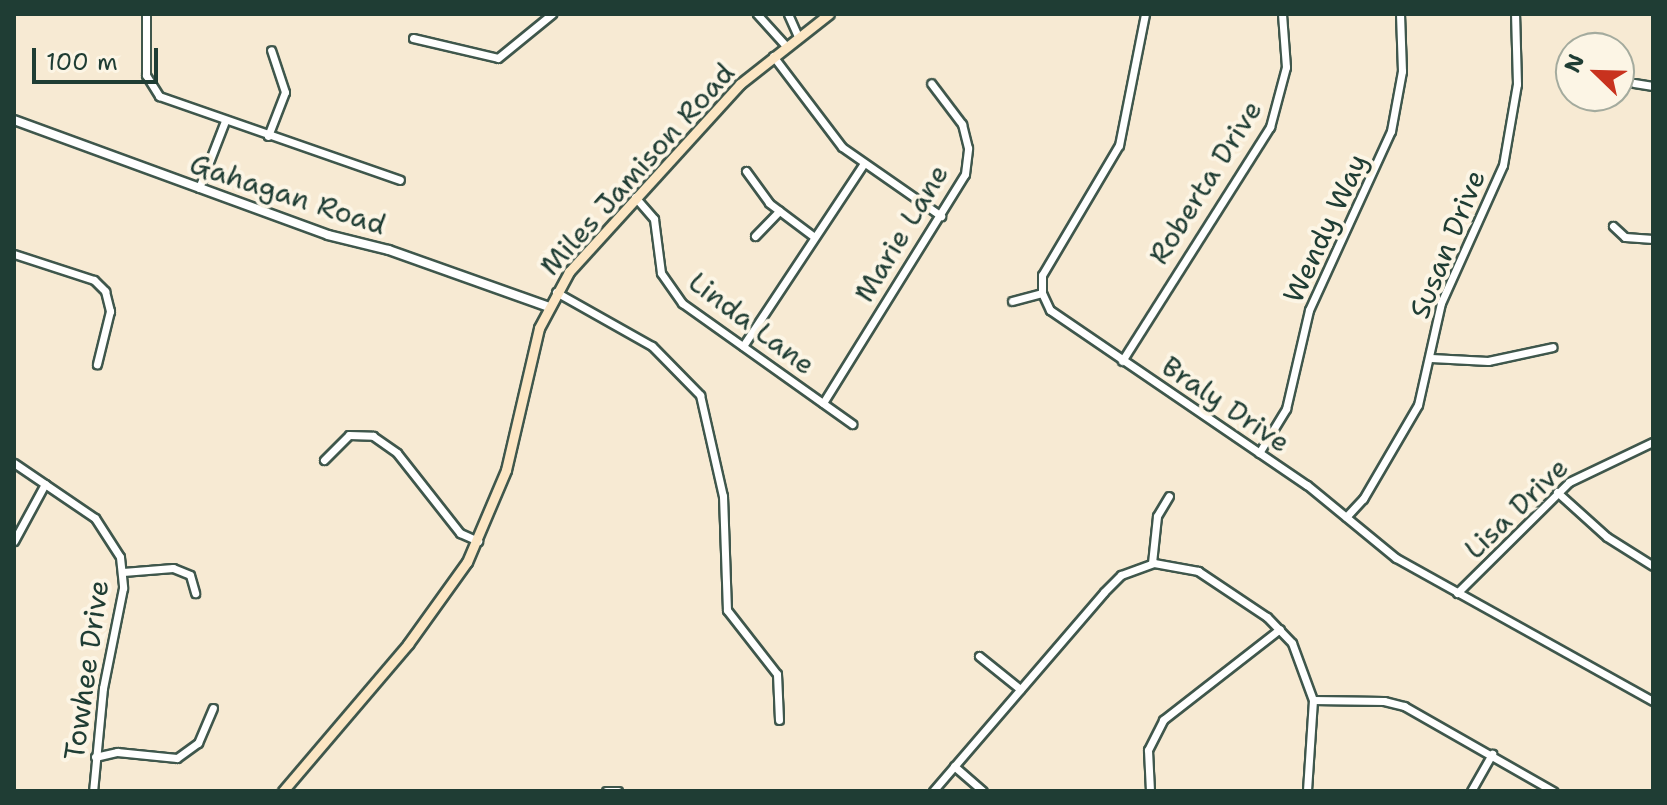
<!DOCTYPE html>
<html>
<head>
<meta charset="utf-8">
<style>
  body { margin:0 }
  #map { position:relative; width:1667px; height:805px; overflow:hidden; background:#f7ead3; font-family:"Shantell Sans",sans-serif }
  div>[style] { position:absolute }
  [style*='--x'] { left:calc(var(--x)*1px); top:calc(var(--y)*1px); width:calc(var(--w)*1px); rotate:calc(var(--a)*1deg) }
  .roads { filter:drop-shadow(2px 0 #3f574c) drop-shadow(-2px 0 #3f574c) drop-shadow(0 2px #3f574c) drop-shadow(0 -2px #3f574c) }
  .minor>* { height:7px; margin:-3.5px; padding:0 3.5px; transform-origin:3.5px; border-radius:3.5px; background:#fff }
  .tertiary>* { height:8px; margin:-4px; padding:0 4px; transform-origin:4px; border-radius:4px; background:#fff }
  .secondary>* { height:9px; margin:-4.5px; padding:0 4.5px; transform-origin:4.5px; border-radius:4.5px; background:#fce6c4 }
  span { translate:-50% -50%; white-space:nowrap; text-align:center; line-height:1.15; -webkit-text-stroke:8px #fcf5e5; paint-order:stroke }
  .street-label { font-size:28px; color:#1f3d34 }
  .frame { position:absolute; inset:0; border:16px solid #1f3d34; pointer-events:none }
  .north { position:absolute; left:1555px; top:32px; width:80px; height:80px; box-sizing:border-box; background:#fcf5e5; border:2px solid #a4ab9e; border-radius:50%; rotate:293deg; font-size:22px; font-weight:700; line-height:32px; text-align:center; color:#1f3d34 }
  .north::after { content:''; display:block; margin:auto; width:28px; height:36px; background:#c8321e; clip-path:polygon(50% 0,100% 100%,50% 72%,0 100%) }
  .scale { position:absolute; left:32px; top:48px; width:126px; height:36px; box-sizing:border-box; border:4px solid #1f3d34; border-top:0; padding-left:10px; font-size:24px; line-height:28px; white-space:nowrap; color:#1f3d34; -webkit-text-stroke:6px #fcf5e5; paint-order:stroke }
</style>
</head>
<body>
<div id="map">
  <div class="roads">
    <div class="minor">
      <div style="--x:146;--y:14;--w:61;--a:90"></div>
      <div style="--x:146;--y:75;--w:25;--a:58"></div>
      <div style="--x:159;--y:96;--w:255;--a:19.2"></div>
      <div style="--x:757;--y:14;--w:43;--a:47.8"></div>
      <div style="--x:788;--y:14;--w:24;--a:66"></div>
      <div style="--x:1145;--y:14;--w:134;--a:101.2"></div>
      <div style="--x:1119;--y:145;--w:151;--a:120.6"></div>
      <div style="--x:1042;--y:275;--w:18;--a:90"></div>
      <div style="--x:1042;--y:293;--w:19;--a:65"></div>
      <div style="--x:1050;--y:310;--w:311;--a:34.3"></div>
      <div style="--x:1307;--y:485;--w:115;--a:39.4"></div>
      <div style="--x:1396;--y:558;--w:294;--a:29.1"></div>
      <div style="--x:413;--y:38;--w:87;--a:13.2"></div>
      <div style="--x:498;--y:58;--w:70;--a:-39.2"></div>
      <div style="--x:773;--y:56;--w:114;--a:52.8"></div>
      <div style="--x:842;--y:147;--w:121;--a:34.9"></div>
      <div style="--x:1634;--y:83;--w:19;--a:9"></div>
      <div style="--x:268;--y:136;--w:47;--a:-68.9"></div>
      <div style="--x:285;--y:92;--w:44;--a:-108.4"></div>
      <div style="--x:746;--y:171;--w:39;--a:54"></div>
      <div style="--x:769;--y:203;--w:55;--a:36.9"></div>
      <div style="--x:199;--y:188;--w:72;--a:-68.8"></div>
      <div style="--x:635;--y:197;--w:29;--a:49"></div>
      <div style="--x:654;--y:219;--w:54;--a:82.6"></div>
      <div style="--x:661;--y:273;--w:37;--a:55"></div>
      <div style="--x:682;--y:303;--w:209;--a:35.4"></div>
      <div style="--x:1613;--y:226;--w:16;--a:43"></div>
      <div style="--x:1625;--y:237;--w:28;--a:4"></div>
      <div style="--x:755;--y:236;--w:35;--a:-46"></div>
      <div style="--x:14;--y:254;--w:84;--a:18"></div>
      <div style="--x:94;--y:280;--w:16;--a:45"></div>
      <div style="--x:105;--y:291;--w:21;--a:76"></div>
      <div style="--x:110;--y:311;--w:55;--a:103.8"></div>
      <div style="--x:556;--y:292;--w:110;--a:29.4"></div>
      <div style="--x:652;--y:346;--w:69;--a:45.6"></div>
      <div style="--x:700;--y:395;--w:104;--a:77.2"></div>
      <div style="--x:723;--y:496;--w:114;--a:88"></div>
      <div style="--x:727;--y:610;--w:81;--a:52"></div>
      <div style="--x:777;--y:674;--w:46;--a:87.5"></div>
      <div style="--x:1012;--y:301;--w:31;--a:-15"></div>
      <div style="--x:743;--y:346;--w:219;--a:-56.5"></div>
      <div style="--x:1431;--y:358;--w:57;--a:3"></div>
      <div style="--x:1488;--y:361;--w:66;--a:-12.2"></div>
      <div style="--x:1122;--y:361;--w:277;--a:-57.7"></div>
      <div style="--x:1270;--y:127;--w:62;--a:-75.1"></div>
      <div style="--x:1286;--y:67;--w:53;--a:-94.3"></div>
      <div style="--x:823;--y:403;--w:269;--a:-58.2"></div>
      <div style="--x:965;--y:174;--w:26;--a:-83"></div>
      <div style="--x:968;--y:148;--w:25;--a:-104"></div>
      <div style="--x:962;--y:124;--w:51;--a:-127.1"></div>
      <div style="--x:1259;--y:453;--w:52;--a:-58.5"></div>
      <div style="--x:1286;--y:409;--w:102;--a:-76.9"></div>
      <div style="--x:1309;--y:310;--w:197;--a:-65.4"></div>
      <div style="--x:1391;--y:131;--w:61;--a:-79.6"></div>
      <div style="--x:1402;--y:71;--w:57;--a:-92"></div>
      <div style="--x:324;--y:460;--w:35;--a:-45"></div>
      <div style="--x:349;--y:435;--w:24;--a:2"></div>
      <div style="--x:373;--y:436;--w:29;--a:35"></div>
      <div style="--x:397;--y:453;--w:102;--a:51.8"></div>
      <div style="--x:460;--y:533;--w:20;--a:24"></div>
      <div style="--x:14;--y:463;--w:98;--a:34.2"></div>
      <div style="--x:95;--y:518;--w:46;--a:57.3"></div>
      <div style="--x:120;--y:557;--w:31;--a:84"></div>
      <div style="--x:123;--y:588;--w:102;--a:101.3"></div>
      <div style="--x:103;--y:688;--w:103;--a:95.5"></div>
      <div style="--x:1557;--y:492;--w:67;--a:42"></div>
      <div style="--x:1607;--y:537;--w:54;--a:32.2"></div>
      <div style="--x:1346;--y:517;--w:25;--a:-47"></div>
      <div style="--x:1363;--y:499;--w:109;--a:-59.7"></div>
      <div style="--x:1418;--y:405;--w:105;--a:-77.3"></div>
      <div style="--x:1441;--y:303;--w:151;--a:-65.8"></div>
      <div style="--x:1503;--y:165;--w:82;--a:-80.2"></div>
      <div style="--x:1517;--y:84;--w:70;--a:-91.6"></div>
      <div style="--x:14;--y:541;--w:65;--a:-61.5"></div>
      <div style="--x:1152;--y:563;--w:47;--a:-83.9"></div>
      <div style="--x:1157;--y:516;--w:23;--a:-59"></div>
      <div style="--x:123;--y:572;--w:50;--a:-4.6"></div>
      <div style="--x:173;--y:568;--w:18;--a:22"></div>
      <div style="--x:190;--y:575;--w:19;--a:74"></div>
      <div style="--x:1457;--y:593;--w:158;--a:-44.7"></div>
      <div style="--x:1569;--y:482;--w:93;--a:-25.5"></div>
      <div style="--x:979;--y:656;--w:53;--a:38.8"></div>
      <div style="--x:1313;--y:700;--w:71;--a:0.8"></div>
      <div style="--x:1384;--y:701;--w:21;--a:14"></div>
      <div style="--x:1404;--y:706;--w:172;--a:29.7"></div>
      <div style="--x:95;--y:757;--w:23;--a:-13"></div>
      <div style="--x:117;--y:752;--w:60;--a:5.7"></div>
      <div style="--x:177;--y:758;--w:26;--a:-36"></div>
      <div style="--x:198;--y:743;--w:38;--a:-67"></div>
      <div style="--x:954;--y:766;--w:38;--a:41"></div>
      <div style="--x:606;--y:791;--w:12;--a:0"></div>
      <div style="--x:933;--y:791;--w:262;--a:-49.3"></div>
      <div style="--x:1104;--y:592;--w:24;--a:-45"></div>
      <div style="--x:1121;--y:575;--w:35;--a:-20"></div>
      <div style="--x:1154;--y:563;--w:45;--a:10.3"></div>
      <div style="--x:1198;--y:571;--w:83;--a:33.7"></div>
      <div style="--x:1267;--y:617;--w:36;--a:46"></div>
      <div style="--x:1292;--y:643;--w:61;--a:69.8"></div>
      <div style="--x:1313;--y:700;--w:91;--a:93.8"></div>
      <div style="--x:1150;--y:791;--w:41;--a:-92.8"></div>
      <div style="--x:1148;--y:750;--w:34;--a:-63"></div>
      <div style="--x:1163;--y:720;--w:148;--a:-37.9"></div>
      <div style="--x:1471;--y:791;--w:43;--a:-60.4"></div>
    </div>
    <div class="tertiary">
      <div style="--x:14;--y:120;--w:334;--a:20.1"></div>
      <div style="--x:328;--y:235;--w:63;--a:13.8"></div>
      <div style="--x:389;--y:250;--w:170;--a:19.6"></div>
    </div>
    <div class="secondary">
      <div style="--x:283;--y:791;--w:193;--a:-49.6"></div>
      <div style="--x:408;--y:644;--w:101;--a:-54.3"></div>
      <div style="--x:467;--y:562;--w:100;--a:-67"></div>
      <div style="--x:506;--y:470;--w:146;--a:-76.9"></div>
      <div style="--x:539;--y:328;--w:64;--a:-61.8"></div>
      <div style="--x:569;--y:272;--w:254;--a:-47.7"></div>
      <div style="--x:740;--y:84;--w:113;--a:-38.2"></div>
    </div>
  </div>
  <div class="street-label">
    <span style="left:637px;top:169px;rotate:-48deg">Miles Jamison Road</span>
    <span style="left:1205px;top:182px;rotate:-58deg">Roberta Drive</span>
    <span style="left:288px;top:194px;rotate:18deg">Gahagan Road</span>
    <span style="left:1325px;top:228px;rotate:-65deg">Wendy Way</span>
    <span style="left:901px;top:233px;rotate:-59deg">Marie Lane</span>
    <span style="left:1447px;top:244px;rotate:-68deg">Susan Drive</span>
    <span style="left:752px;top:323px;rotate:37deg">Linda Lane</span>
    <span style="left:1226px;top:404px;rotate:34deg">Braly Drive</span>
    <span style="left:1516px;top:508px;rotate:-44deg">Lisa Drive</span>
    <span style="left:86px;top:670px;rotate:-82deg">Towhee Drive</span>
  </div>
  <div class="frame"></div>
  <div class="north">N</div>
  <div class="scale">100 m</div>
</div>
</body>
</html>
